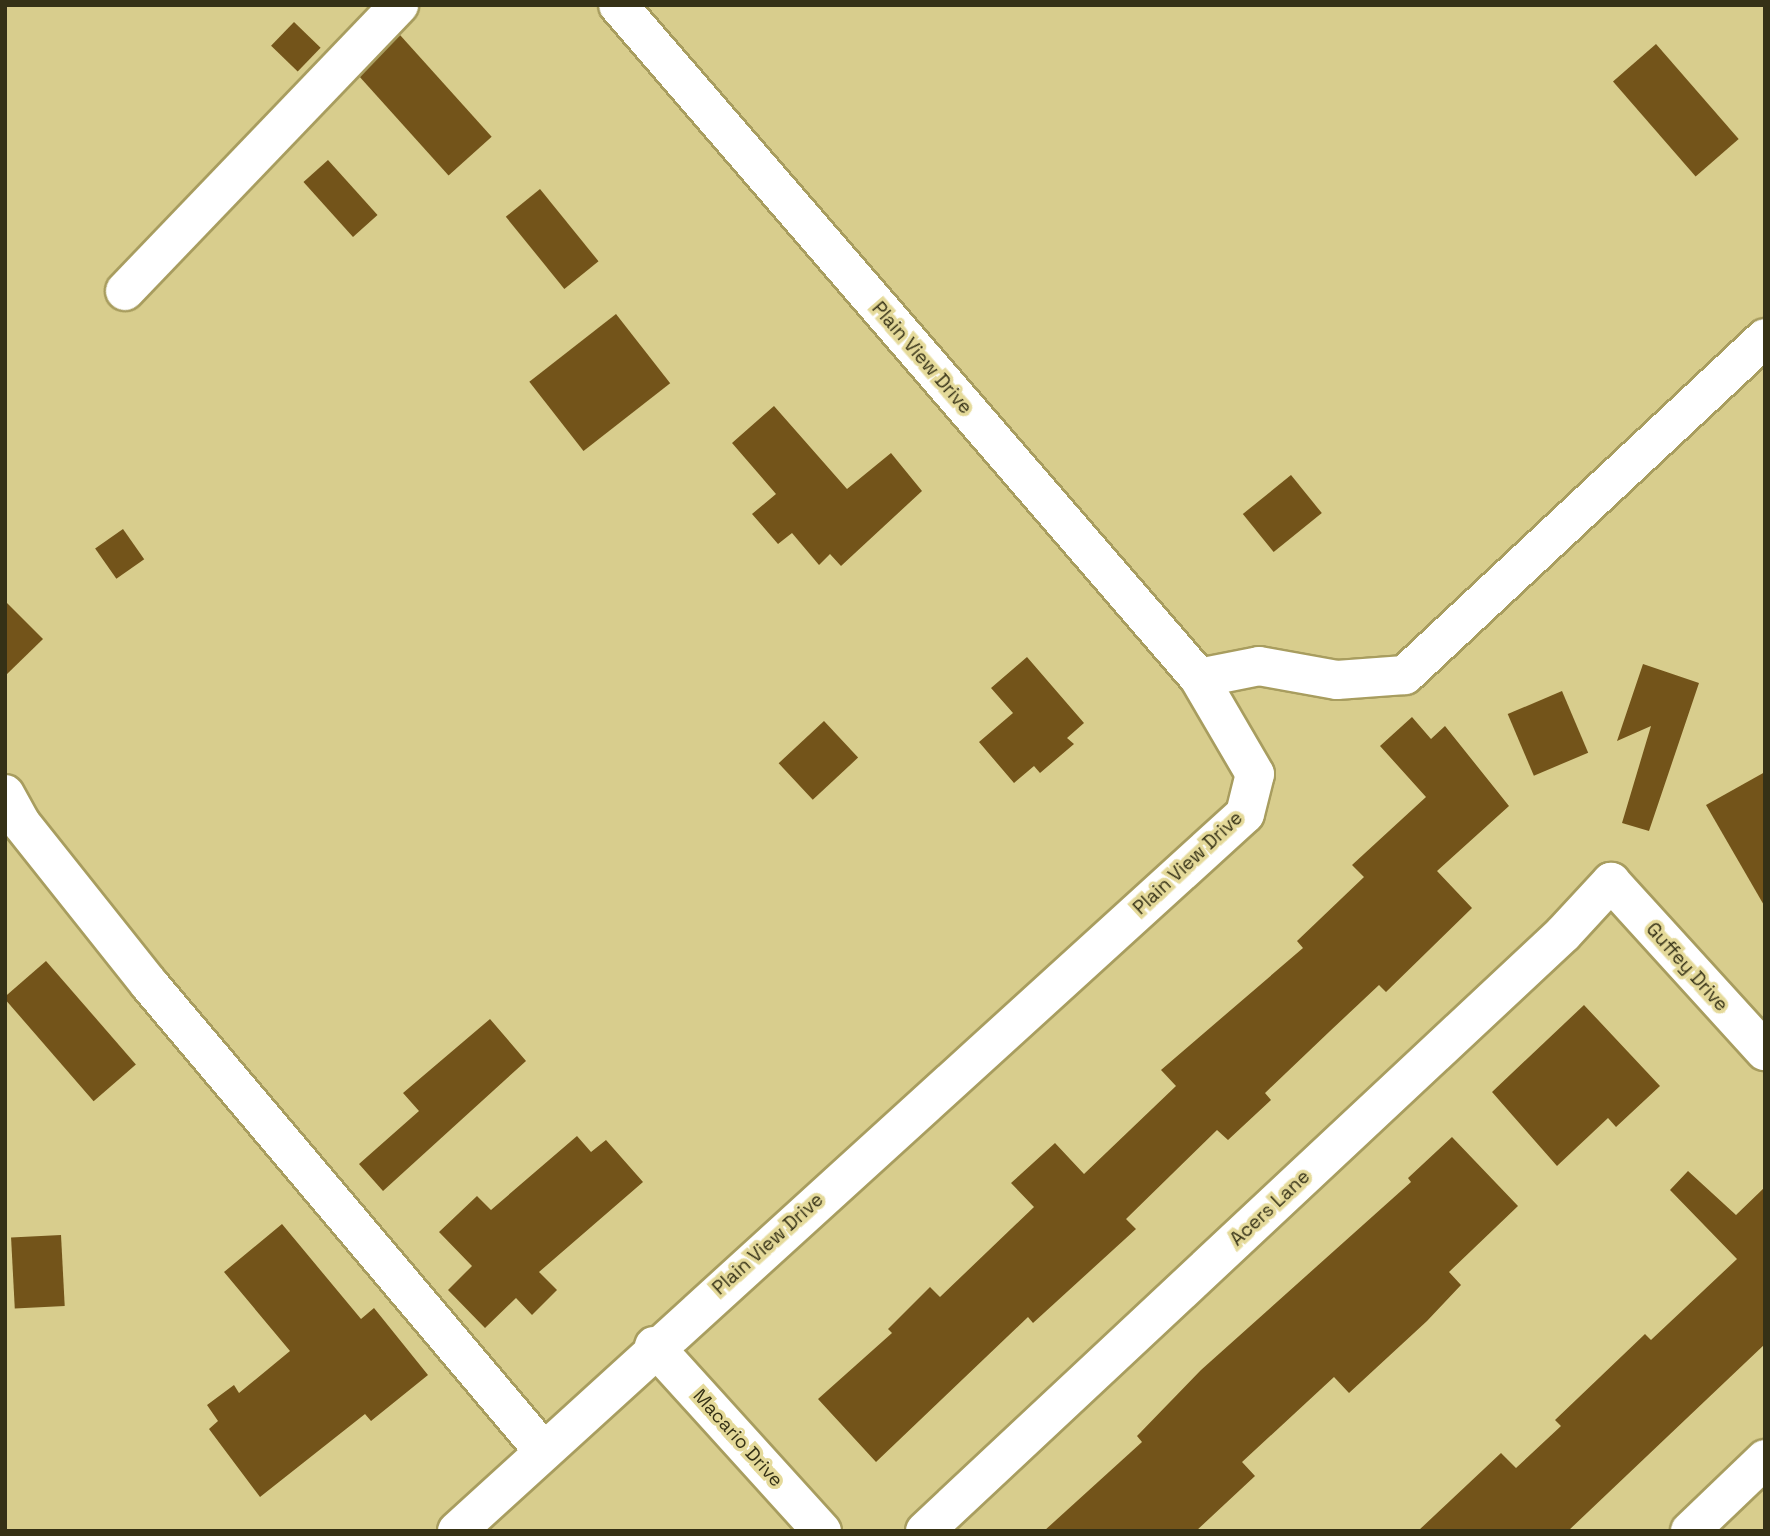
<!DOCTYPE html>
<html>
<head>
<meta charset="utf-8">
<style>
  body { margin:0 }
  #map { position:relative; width:1770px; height:1536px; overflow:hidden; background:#d8cd8d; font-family:"Space Grotesk",sans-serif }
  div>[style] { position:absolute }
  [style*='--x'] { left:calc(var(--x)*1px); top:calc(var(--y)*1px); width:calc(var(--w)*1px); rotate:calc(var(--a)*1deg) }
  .building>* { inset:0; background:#73541a; transform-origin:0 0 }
  .roads { filter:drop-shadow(2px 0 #a89d5f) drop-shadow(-2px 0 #a89d5f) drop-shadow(0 2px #a89d5f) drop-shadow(0 -2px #a89d5f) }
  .minor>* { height:38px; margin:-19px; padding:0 19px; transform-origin:19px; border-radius:19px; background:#fff }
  span { translate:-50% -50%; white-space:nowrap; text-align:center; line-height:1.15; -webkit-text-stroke:7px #e5da9a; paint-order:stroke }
  .street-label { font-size:19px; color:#353116 }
  .frame { position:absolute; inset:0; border:7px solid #353116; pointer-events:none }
</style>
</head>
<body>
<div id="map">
  <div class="building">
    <div style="left:294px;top:22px;width:37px;height:33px;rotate:44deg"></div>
    <div style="left:400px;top:35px;width:137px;height:58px;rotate:48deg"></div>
    <div style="left:1656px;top:44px;width:126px;height:57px;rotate:49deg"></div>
    <div style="left:328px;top:160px;width:74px;height:33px;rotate:48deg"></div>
    <div style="left:540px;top:189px;width:93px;height:44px;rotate:51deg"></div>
    <div style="left:616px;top:314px;width:88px;height:110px;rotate:52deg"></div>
    <div style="clip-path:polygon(774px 406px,847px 489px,891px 453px,922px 491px,841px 566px,830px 554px,819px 565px,792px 533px,778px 544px,752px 514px,776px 494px,732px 443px)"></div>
    <div style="left:1291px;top:475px;width:49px;height:62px;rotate:51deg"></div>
    <div style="left:123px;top:529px;width:37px;height:34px;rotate:55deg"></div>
    <div style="clip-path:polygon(5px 601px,43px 639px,5px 676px)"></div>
    <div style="clip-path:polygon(1027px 657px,1084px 723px,1067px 738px,1074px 744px,1040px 773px,1034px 766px,1014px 783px,979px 742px,1013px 713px,991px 688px)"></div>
    <div style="clip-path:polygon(1643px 664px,1699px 683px,1649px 831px,1622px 823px,1651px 726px,1617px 741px)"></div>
    <div style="left:1562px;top:691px;width:67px;height:59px;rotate:67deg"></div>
    <div style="clip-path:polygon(1412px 717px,1431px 739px,1445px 726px,1509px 806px,1437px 871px,1472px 908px,1386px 992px,1379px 985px,1329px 1032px,1265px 1093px,1271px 1100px,1228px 1140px,1217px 1130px,1126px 1219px,1136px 1229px,1033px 1323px,1028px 1317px,876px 1462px,818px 1399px,892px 1333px,888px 1329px,930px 1287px,940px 1297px,1034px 1207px,1011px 1183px,1055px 1143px,1084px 1174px,1176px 1086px,1161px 1070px,1303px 948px,1297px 941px,1364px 877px,1352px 865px,1426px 797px,1380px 746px)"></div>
    <div style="left:824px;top:721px;width:50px;height:62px;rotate:47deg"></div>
    <div style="clip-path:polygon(1765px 772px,1765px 907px,1706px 805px)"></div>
    <div style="left:46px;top:961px;width:137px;height:56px;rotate:49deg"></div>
    <div style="clip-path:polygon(1584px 1005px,1660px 1086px,1616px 1127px,1608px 1118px,1557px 1166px,1492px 1092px)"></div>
    <div style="clip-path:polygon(490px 1019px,526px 1061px,383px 1191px,359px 1164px,419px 1111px,403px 1093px)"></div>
    <div style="clip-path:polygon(577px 1136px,591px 1152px,606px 1140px,643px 1182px,539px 1272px,557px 1290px,532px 1315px,516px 1298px,485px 1328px,448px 1290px,472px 1266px,439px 1232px,477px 1196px,491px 1210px)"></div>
    <div style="clip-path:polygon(1452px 1137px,1518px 1206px,1449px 1272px,1461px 1285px,1427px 1321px,1349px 1393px,1334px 1377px,1242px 1462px,1255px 1476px,1196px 1531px,1044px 1531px,1142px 1442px,1137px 1436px,1201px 1370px,1411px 1182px,1408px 1178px)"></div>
    <div style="clip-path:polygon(1688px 1171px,1736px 1215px,1765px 1187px,1765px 1344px,1568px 1531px,1418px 1531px,1501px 1453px,1516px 1468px,1561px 1426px,1555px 1420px,1645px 1334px,1651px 1340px,1737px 1259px,1670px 1190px)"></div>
    <div style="clip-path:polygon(282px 1224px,361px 1319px,374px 1308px,428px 1375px,371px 1421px,365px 1414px,260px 1497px,209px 1429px,218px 1421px,207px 1405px,234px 1385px,239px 1393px,290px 1351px,224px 1272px)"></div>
    <div style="left:61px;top:1235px;width:71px;height:50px;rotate:87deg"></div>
  </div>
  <div class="roads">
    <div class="minor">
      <div style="--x:125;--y:291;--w:396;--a:-46.2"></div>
      <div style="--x:1199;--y:678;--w:61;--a:-11.3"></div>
      <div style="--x:1259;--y:666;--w:79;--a:10.2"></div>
      <div style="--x:1337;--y:680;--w:68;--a:-4.2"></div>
      <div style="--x:1405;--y:675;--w:493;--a:-43.1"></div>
      <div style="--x:5;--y:794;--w:33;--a:61"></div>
      <div style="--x:21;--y:823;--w:206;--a:51.5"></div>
      <div style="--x:149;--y:984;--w:607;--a:49.81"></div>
      <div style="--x:654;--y:1346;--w:250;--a:47.8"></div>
      <div style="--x:457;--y:1531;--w:1065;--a:-42.3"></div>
      <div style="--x:1245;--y:814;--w:41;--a:-76"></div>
      <div style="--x:1255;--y:774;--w:111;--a:-120.3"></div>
      <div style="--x:1199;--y:678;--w:889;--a:-130.8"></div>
      <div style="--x:925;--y:1531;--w:874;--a:-43.1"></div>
      <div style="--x:1563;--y:934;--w:71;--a:-47.3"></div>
      <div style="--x:1611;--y:882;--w:229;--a:47.7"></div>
      <div style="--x:1690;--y:1531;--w:104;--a:-43.8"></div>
    </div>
  </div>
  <div class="street-label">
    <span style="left:922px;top:358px;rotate:49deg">Plain View Drive</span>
    <span style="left:1188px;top:863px;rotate:-43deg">Plain View Drive</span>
    <span style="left:1687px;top:967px;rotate:48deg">Guffey Drive</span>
    <span style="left:1270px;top:1208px;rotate:-43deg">Acers Lane</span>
    <span style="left:768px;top:1244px;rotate:-42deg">Plain View Drive</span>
    <span style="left:738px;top:1438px;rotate:48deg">Macario Drive</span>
  </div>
  <div class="frame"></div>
</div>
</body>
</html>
